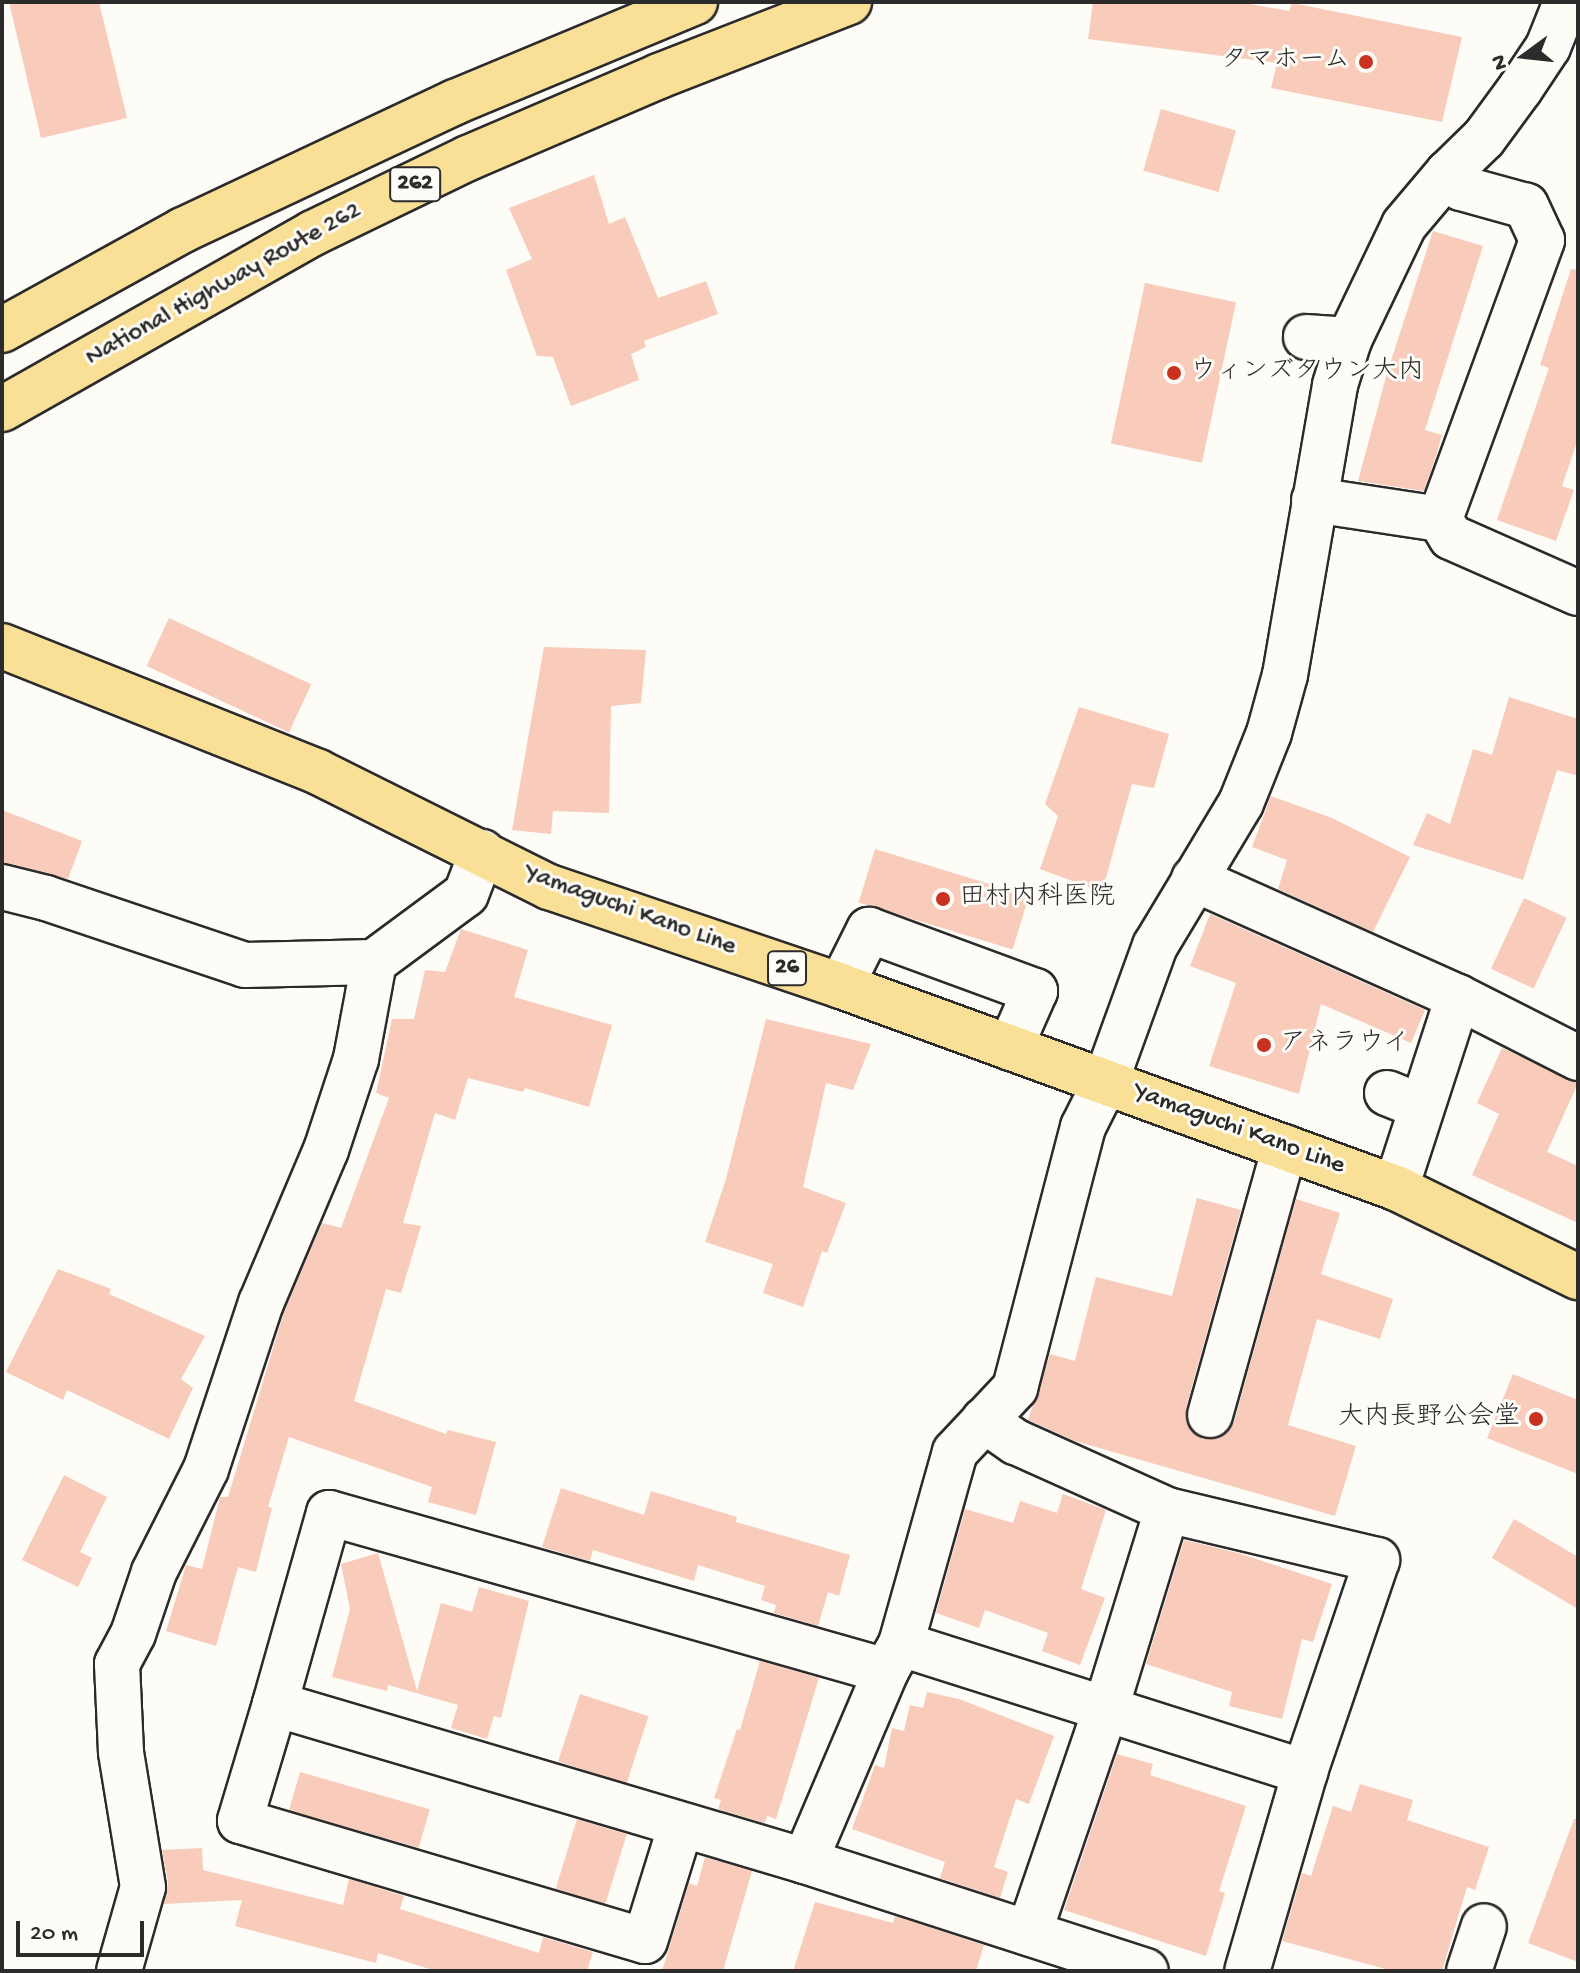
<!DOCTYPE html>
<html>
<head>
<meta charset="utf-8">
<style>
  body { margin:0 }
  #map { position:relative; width:1580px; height:1973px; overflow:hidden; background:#fdfcf7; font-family:"Gochi Hand","Klee One",sans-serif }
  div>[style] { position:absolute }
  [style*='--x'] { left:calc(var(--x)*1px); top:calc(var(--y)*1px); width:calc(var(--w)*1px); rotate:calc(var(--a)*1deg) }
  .building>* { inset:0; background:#f8cbbb; transform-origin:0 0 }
  .roads { filter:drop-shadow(2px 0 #2b2b2b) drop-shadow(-2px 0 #2b2b2b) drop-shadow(0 2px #2b2b2b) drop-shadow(0 -2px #2b2b2b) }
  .minor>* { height:44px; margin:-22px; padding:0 22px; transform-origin:22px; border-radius:22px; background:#fdfcf7 }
  .major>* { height:44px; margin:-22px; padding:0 22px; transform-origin:22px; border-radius:22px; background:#fadf96 }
  .highway>* { height:44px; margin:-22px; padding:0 22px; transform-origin:22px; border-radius:22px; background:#fadf96 }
  .dots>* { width:22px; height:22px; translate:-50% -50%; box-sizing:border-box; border:4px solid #fdfcf7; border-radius:50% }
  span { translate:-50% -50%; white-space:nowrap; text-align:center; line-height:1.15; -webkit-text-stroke:6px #fdfcf7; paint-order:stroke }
  .shield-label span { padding:2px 6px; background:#fdfcf7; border:2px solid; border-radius:6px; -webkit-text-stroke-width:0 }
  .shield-label { font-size:24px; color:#2b2b2b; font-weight:700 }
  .poi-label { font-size:26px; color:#2b2b2b }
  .right { translate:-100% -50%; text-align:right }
  .left { translate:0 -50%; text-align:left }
  .street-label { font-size:26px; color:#2b2b2b }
  .frame { position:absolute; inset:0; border:4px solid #2b2b2b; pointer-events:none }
  .north { position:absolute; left:1484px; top:16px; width:80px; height:80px; -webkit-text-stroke:6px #fdfcf7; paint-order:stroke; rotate:255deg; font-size:22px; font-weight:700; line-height:32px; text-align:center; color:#2b2b2b }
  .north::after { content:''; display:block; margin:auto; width:28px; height:36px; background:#2b2b2b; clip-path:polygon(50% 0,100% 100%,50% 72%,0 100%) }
  .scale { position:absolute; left:16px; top:1921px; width:128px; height:36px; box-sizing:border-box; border:4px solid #2b2b2b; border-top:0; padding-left:10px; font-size:24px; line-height:28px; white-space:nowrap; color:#2b2b2b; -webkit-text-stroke:6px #fdfcf7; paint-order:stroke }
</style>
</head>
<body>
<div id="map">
  <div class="building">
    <div style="clip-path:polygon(9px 2px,99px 2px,127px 118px,41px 138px)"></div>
    <div style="clip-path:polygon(1093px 2px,1239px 2px,1289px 11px,1292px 3px,1462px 37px,1442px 122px,1271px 88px,1277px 63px,1088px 39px)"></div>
    <div style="left:1161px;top:109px;width:78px;height:64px;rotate:16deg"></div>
    <div style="clip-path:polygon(594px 175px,609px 224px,625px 217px,658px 298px,706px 281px,718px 314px,644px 341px,646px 347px,631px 354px,639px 380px,571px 406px,553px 357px,537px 356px,506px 270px,532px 259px,509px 208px)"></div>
    <div style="clip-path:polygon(1433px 231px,1483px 246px,1425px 430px,1442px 435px,1435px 459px,1424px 491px,1358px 481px,1387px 373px)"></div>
    <div style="clip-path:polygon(1571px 269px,1578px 270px,1578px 439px,1562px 486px,1574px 490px,1556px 541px,1497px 520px,1549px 368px,1540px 365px)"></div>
    <div style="left:1145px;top:283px;width:93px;height:164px;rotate:12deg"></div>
    <div style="left:169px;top:618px;width:157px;height:53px;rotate:25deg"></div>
    <div style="clip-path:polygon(544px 647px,646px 650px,641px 703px,611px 706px,609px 813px,553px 811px,551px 834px,512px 830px)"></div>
    <div style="clip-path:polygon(1509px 697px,1578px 719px,1578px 776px,1557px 770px,1523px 880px,1413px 845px,1427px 813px,1450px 824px,1473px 749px,1492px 755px)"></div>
    <div style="clip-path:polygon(1079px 707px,1169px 734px,1154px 788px,1132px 784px,1102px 892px,1040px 869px,1058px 816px,1045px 804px)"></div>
    <div style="clip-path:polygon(1271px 796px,1332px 818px,1410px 857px,1373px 932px,1278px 889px,1287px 860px,1252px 847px)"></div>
    <div style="clip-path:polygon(2px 810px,82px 841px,68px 879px,2px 863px)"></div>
    <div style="left:875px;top:849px;width:161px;height:56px;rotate:17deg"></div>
    <div style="left:1524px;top:898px;width:47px;height:78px;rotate:25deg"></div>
    <div style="clip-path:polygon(1210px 914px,1425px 1010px,1411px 1043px,1321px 1004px,1299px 1094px,1209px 1066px,1236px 983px,1190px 966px)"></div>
    <div style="clip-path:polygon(461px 929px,528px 950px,514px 997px,612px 1025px,589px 1107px,525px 1088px,523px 1092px,468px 1078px,455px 1120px,435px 1113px,403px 1223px,421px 1226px,401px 1293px,386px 1289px,354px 1401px,446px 1434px,448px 1430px,496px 1442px,476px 1515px,428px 1502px,432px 1487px,289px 1437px,268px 1507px,272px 1508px,256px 1572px,238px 1567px,216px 1646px,166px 1631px,186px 1565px,202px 1569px,220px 1497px,228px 1497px,284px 1312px,322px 1223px,341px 1228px,389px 1098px,376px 1093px,392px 1019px,414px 1019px,425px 970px,445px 972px)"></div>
    <div style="clip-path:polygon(766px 1019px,871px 1044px,853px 1090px,826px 1083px,803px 1187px,846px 1203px,827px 1253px,822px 1251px,803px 1307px,763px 1293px,773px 1264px,705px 1242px,726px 1179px)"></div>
    <div style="clip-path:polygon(1502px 1048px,1578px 1083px,1547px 1152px,1578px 1166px,1578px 1223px,1472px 1175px,1499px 1114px,1477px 1103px)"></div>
    <div style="clip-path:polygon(1197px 1198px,1241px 1210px,1186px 1408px,1186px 1422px,1192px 1432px,1203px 1439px,1217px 1439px,1228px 1432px,1234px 1422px,1296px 1199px,1340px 1213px,1321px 1274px,1393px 1299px,1380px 1339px,1317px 1319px,1288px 1425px,1356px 1446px,1335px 1516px,1075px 1441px,1028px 1420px,1050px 1354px,1075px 1361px,1096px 1277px,1172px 1296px)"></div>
    <div style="clip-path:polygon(58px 1269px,111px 1289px,109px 1294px,205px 1336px,181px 1379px,193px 1388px,169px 1439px,67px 1390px,63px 1400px,6px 1372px)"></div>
    <div style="clip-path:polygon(1513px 1374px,1578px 1400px,1578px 1474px,1487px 1438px)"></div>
    <div style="clip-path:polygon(64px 1475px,107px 1497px,80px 1552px,92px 1558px,78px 1587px,22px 1560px)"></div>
    <div style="clip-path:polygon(561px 1488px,644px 1515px,651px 1491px,737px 1517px,736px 1522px,850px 1555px,839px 1596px,828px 1592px,818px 1626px,774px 1613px,776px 1605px,761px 1600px,765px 1586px,698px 1565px,694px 1581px,593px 1550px,590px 1561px,542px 1547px)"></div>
    <div style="clip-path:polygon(1063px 1494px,1106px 1510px,1081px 1589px,1105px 1598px,1080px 1665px,1042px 1651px,1048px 1633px,985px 1610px,979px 1628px,936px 1613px,965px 1509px,1013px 1523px,1020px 1501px,1057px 1513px)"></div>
    <div style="clip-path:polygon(1514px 1519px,1578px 1557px,1578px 1609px,1492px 1558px)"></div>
    <div style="clip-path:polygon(1184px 1540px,1238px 1553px,1332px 1584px,1313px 1642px,1302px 1639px,1282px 1719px,1229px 1706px,1232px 1692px,1146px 1664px)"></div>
    <div style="clip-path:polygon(378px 1553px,417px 1691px,441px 1603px,472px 1612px,479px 1587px,529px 1601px,501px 1718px,494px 1716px,487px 1739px,451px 1728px,458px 1705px,388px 1685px,387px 1691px,332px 1677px,350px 1609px,341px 1564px)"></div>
    <div style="clip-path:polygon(760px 1661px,819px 1678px,776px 1819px,767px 1816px,765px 1823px,718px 1809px,721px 1800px,714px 1798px,737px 1729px,740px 1730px)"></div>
    <div style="clip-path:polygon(927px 1692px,959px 1699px,1054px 1736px,1029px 1804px,1016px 1799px,994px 1867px,1008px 1872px,1000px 1898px,940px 1878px,945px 1862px,852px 1829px,875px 1765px,884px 1768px,892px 1728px,904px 1731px,910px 1705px,923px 1708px)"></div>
    <div style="left:580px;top:1694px;width:72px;height:71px;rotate:18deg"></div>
    <div style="clip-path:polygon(1117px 1754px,1153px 1764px,1150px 1775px,1246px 1806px,1219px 1891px,1225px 1893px,1206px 1956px,1064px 1910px)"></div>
    <div style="left:300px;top:1772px;width:135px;height:40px;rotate:16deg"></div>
    <div style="clip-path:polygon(1360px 1784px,1413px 1800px,1407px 1820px,1489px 1847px,1475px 1890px,1467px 1887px,1442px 1971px,1393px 1971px,1282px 1941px,1302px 1873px,1311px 1876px,1333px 1806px,1351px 1812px)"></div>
    <div style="left:577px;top:1819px;width:52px;height:73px;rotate:17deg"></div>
    <div style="clip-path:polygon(1574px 1819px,1578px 1819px,1578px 1962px,1528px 1943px)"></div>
    <div style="clip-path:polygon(202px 1848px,203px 1870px,343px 1905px,349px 1879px,404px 1896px,400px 1909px,539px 1953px,543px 1937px,593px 1952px,587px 1971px,436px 1971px,378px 1953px,376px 1963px,235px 1926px,242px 1900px,164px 1904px,168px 1883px,162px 1850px)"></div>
    <div style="clip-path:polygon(705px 1857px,752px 1871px,723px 1971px,662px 1971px,689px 1883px,697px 1886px)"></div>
    <div style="clip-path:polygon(815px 1902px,893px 1923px,895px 1916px,984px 1945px,976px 1971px,793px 1971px)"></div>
  </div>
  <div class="roads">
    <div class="minor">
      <div style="--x:1306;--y:337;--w:43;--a:4"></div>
      <div style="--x:1314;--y:500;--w:127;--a:8.6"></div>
      <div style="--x:1440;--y:519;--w:21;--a:59"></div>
      <div style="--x:1451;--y:537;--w:139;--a:23.8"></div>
      <div style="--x:1440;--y:519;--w:297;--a:-69.9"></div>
      <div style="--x:1542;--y:240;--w:38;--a:-115"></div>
      <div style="--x:1526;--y:206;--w:67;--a:-164.5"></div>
      <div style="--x:1461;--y:188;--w:20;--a:-131"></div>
      <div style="--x:1194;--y:879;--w:289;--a:24.1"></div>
      <div style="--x:1458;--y:997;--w:201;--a:108"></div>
      <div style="--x:2;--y:887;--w:45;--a:14"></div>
      <div style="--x:46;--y:898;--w:210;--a:18.6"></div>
      <div style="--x:245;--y:965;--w:129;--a:-1.3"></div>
      <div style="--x:374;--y:962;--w:114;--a:-36.5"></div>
      <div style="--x:466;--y:894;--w:45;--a:-69.1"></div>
      <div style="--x:841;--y:986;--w:63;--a:-63.4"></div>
      <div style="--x:869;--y:930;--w:177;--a:20.2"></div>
      <div style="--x:1035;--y:991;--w:62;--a:113.7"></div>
      <div style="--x:1458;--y:997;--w:135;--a:26.9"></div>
      <div style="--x:1387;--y:1093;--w:37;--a:22"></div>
      <div style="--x:1210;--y:1415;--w:278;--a:-74.4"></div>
      <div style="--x:984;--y:1420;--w:39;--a:35"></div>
      <div style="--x:1016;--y:1442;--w:166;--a:24.2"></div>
      <div style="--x:901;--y:1644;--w:424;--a:17.6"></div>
      <div style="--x:1305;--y:1772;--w:207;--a:106.2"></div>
      <div style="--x:886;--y:1671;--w:579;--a:-164.16"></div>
      <div style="--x:329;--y:1513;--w:198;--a:105.8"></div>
      <div style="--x:275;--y:1704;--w:553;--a:16.5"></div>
      <div style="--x:805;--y:1861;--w:207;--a:-66.9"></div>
      <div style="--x:886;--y:1671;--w:31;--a:-61"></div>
      <div style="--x:901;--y:1644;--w:199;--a:-74.3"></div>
      <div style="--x:955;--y:1452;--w:88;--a:-46.8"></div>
      <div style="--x:1015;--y:1388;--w:270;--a:-75.4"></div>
      <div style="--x:1083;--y:1127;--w:51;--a:-63.4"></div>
      <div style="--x:1106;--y:1081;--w:144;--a:-70.1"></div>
      <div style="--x:1155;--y:946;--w:167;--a:-59"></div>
      <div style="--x:1241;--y:803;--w:75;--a:-68.2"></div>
      <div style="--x:1269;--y:733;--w:60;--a:-74.6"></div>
      <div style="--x:1285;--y:675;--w:294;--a:-80.2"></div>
      <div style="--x:1335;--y:385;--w:47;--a:-72.7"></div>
      <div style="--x:1349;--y:340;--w:127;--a:-64.4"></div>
      <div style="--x:1404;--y:225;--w:68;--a:-49.8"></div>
      <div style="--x:1448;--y:173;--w:50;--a:-44.2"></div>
      <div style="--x:1484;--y:138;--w:61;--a:-53.7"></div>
      <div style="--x:1520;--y:89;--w:50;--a:-56.3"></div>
      <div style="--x:1548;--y:47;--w:48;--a:-68.2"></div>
      <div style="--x:275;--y:1704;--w:122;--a:106.7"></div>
      <div style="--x:240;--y:1821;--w:422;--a:16.5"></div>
      <div style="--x:645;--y:1941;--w:121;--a:-72.8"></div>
      <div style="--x:805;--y:1861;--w:358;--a:17.9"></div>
      <div style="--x:1029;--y:1933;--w:238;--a:-71.1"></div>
      <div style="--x:1106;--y:1708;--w:207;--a:-72.9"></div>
      <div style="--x:1167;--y:1510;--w:216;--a:13.4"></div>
      <div style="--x:1377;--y:1560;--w:224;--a:108.8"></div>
      <div style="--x:119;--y:1971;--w:87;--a:-74.1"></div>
      <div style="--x:143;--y:1887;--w:137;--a:-99.3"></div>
      <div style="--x:121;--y:1752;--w:88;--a:-92.6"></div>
      <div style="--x:117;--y:1664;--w:34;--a:-62"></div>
      <div style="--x:133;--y:1634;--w:65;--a:-71.3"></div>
      <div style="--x:154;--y:1572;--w:115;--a:-63.2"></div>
      <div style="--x:206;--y:1469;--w:175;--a:-71.7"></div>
      <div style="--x:261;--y:1303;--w:166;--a:-67"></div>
      <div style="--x:326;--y:1150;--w:96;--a:-71.8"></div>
      <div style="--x:356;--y:1059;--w:99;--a:-79.5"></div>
      <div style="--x:1469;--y:1971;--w:47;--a:-71.6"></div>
    </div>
    <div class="major">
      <div style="--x:2;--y:646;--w:340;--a:21.7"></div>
      <div style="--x:318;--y:772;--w:258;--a:26.5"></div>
      <div style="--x:549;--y:887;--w:308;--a:18.7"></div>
      <div style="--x:841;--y:986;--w:591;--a:20"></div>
      <div style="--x:1396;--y:1188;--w:203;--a:26.1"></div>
    </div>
    <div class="highway">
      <div style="--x:2;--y:330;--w:207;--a:-28.9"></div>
      <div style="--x:183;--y:230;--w:301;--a:-25.2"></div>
      <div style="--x:455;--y:102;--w:260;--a:-22.6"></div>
      <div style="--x:2;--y:409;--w:357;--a:-29.5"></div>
      <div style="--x:313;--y:233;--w:172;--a:-25.8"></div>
      <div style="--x:468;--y:158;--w:208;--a:-23.2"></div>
      <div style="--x:659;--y:76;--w:204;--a:-21.3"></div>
    </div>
  </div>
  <div class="dots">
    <div style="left:1366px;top:62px;background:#c8321e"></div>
    <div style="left:1174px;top:373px;background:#c8321e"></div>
    <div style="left:943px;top:899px;background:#c8321e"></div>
    <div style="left:1264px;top:1045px;background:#c8321e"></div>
    <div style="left:1536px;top:1419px;background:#c8321e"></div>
  </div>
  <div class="shield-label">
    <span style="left:415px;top:184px">262</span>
    <span style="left:787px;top:968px">26</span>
  </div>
  <div class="poi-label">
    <span class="right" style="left:1350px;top:62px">タマホーム</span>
    <span class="left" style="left:1190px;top:373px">ウィンズタウン大内</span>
    <span class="left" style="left:959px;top:899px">田村内科医院</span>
    <span class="left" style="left:1280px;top:1045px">アネラウイ</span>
    <span class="right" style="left:1520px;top:1419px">大内長野公会堂</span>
  </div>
  <div class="street-label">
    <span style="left:224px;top:285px;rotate:-29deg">National Highway Route 262</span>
    <span style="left:630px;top:911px;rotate:20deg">Yamaguchi Kano Line</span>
    <span style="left:1239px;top:1130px;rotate:20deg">Yamaguchi Kano Line</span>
  </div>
  <div class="frame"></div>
  <div class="north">N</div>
  <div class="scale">20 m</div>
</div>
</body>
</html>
